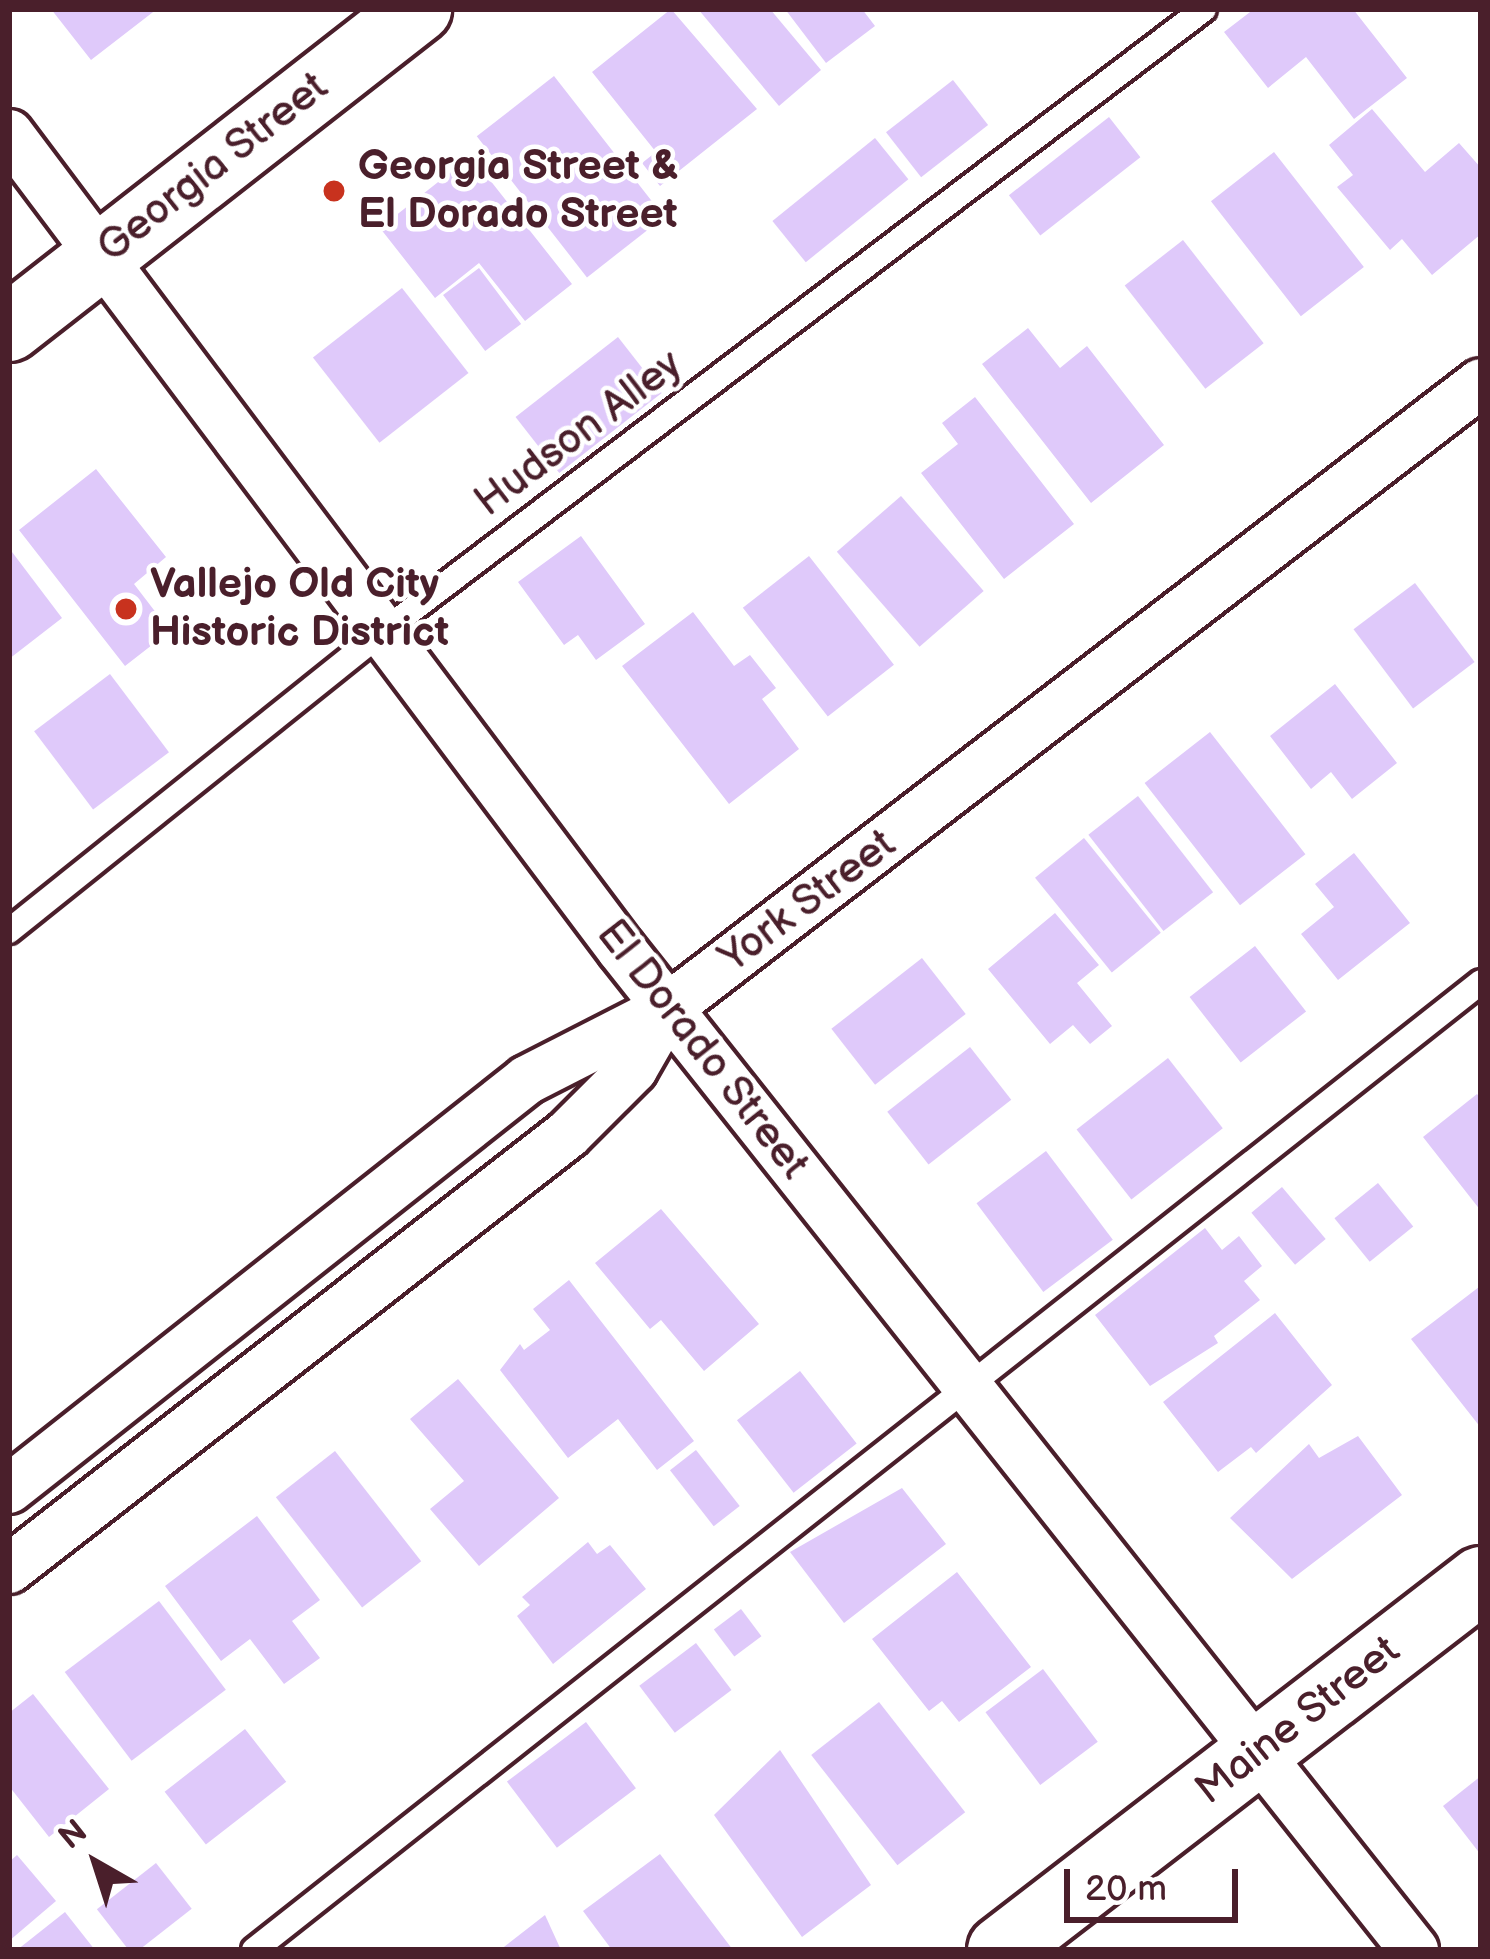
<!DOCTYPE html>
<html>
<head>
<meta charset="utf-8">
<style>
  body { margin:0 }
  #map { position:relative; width:1490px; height:1959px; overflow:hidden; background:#fff; font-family:"Balsamiq Sans",sans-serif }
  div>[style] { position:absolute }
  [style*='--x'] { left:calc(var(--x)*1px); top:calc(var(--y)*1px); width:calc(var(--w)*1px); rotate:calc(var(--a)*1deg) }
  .building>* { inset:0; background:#dfc9fa; transform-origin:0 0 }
  .roads { filter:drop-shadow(3px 0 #4a1f2b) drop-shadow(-3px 0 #4a1f2b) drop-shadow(0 3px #4a1f2b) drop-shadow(0 -3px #4a1f2b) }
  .lane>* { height:24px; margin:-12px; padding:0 12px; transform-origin:12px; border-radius:12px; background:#fff }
  .street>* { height:48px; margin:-24px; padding:0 24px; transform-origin:24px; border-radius:24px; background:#fff }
  .secondary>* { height:66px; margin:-33px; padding:0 33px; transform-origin:33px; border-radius:33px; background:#fff }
  .dots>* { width:33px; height:33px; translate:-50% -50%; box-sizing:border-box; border:6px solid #fff; border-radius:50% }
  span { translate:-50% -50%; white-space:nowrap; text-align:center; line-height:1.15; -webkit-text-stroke:9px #fff; paint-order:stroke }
  .poi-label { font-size:42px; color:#4a1f2b; font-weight:700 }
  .left { translate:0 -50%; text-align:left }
  .street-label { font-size:42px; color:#4a1f2b }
  .frame { position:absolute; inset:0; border:12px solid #4a1f2b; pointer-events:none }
  .north { position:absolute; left:36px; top:1803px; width:120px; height:120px; -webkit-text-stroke:9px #fff; paint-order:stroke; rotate:321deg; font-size:33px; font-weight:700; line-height:48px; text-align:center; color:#4a1f2b }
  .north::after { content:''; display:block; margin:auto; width:42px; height:54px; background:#4a1f2b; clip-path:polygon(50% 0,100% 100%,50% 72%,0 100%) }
  .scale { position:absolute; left:1064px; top:1869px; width:174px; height:54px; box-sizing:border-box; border:6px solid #4a1f2b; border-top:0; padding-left:15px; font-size:36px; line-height:42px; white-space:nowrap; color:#4a1f2b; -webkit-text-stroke:9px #fff; paint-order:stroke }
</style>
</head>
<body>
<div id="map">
  <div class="building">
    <div style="clip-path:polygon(51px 9px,157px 9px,91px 60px)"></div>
    <div style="clip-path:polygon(671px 9px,757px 109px,660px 186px,642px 163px,656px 152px,592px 72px)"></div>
    <div style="clip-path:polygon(698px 9px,770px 9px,821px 70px,779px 106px)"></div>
    <div style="clip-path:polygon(785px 9px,862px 9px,875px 26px,826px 63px)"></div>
    <div style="clip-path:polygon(1254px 9px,1353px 9px,1407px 78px,1354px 119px,1306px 57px,1268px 88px,1224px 32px)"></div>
    <div style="left:554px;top:76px;width:179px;height:98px;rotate:52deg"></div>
    <div style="left:953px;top:80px;width:57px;height:85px;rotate:52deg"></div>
    <div style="clip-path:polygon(1372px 109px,1425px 172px,1459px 143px,1481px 168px,1481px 234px,1432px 275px,1402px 239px,1390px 250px,1337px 187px,1353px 175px,1329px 145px)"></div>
    <div style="left:1109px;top:117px;width:51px;height:127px;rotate:52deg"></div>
    <div style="left:875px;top:138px;width:53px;height:132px;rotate:51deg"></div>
    <div style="left:1274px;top:152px;width:146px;height:80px;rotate:52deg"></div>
    <div style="clip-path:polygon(471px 156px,572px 284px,525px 321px,479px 263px,435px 298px,380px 228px)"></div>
    <div style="left:1183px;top:240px;width:131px;height:74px;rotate:52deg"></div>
    <div style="left:479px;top:268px;width:70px;height:45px;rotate:53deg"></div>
    <div style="left:402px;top:288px;width:108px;height:113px;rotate:52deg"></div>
    <div style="clip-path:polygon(1028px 328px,1060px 368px,1087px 346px,1164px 445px,1091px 503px,982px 364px)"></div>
    <div style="left:618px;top:337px;width:71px;height:130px;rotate:52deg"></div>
    <div style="clip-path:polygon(975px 397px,1074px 524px,1004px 579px,921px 473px,958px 444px,942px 423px)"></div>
    <div style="clip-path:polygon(96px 469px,166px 557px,134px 584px,170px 631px,125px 666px,19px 530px)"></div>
    <div style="left:901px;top:496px;width:126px;height:85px;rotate:49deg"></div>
    <div style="clip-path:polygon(581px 536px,645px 624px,596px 660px,578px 635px,564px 645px,518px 582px)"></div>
    <div style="clip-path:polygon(9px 548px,62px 618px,9px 659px)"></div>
    <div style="left:809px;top:556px;width:138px;height:84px;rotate:52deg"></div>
    <div style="left:1415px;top:583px;width:99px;height:77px;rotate:53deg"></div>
    <div style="clip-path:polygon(693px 612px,734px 666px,750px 655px,776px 688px,762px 699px,799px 749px,729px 804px,622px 666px)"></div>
    <div style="left:110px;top:674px;width:98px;height:95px;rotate:53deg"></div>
    <div style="clip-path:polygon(1335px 684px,1397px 763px,1352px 799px,1331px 772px,1311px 789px,1270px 736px)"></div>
    <div style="left:1210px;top:732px;width:155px;height:83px;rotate:52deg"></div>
    <div style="left:1138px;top:796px;width:122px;height:63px;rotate:52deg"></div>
    <div style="left:1084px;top:838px;width:122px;height:63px;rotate:51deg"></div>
    <div style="clip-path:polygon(1354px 853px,1410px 923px,1338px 980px,1301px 934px,1334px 907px,1315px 884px)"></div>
    <div style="clip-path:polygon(1055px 913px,1099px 965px,1077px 983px,1112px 1026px,1090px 1044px,1073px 1025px,1050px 1044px,988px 969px)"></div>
    <div style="left:1255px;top:946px;width:83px;height:83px;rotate:52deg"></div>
    <div style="left:922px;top:958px;width:71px;height:115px;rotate:52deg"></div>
    <div style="left:970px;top:1047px;width:67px;height:105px;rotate:52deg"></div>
    <div style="left:1168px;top:1058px;width:89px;height:116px;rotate:52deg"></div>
    <div style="clip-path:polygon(1477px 1094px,1481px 1099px,1481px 1211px,1423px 1137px)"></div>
    <div style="left:1046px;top:1151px;width:111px;height:87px;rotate:53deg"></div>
    <div style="left:1378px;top:1183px;width:56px;height:56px;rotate:51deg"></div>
    <div style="left:1282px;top:1187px;width:68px;height:40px;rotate:50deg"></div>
    <div style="clip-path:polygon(661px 1209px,759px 1324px,704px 1371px,661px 1320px,650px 1329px,595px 1263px)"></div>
    <div style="clip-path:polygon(1205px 1228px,1222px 1250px,1239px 1236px,1262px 1266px,1244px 1281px,1260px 1300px,1214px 1336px,1218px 1343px,1150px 1386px,1095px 1315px)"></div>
    <div style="clip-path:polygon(569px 1280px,694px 1441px,657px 1470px,618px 1419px,568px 1458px,500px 1370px,520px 1344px,524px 1350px,550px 1330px,533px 1309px)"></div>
    <div style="clip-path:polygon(1479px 1287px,1481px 1289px,1481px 1428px,1411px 1339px)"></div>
    <div style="clip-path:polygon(1275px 1313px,1332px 1385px,1256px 1453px,1251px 1447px,1218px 1472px,1163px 1402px)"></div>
    <div style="left:800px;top:1371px;width:92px;height:80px;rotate:52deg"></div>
    <div style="clip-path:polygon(458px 1379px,559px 1498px,479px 1566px,430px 1509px,464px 1481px,410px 1419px)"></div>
    <div style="clip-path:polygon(1358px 1436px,1402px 1495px,1292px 1579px,1230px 1518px,1309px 1444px,1319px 1458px)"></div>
    <div style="left:696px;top:1450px;width:71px;height:33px;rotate:52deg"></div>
    <div style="left:335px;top:1451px;width:140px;height:75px;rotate:52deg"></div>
    <div style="clip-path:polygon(902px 1488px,946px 1544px,844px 1623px,790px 1552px)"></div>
    <div style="clip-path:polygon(257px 1516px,320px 1600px,292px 1621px,320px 1658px,284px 1684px,250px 1639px,221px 1661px,165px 1586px)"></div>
    <div style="clip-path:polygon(588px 1542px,597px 1554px,610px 1545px,646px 1589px,553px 1664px,517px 1616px,530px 1605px,522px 1597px)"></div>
    <div style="clip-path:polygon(957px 1572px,1031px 1667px,959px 1722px,942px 1701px,929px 1711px,872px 1639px)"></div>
    <div style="left:159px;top:1601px;width:111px;height:118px;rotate:53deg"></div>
    <div style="left:741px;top:1609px;width:34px;height:34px;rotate:53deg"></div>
    <div style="left:696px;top:1643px;width:59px;height:71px;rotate:53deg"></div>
    <div style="left:1043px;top:1669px;width:91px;height:72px;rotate:53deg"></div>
    <div style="clip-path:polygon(33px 1694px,109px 1789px,49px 1837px,9px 1786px,9px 1713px)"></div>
    <div style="left:879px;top:1702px;width:140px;height:86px;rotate:52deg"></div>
    <div style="left:586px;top:1722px;width:83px;height:99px;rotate:53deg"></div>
    <div style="left:245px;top:1729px;width:67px;height:102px;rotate:52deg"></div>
    <div style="clip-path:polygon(780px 1750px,871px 1885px,802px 1937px,714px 1815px)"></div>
    <div style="clip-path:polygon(1481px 1776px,1481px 1855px,1443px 1806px)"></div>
    <div style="clip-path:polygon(660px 1854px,733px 1950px,612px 1950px,583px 1911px)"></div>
    <div style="clip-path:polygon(17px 1855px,56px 1901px,9px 1941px,9px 1862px)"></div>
    <div style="left:156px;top:1863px;width:58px;height:75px;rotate:52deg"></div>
    <div style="clip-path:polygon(65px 1912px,95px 1950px,17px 1950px)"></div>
    <div style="clip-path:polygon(545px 1915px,561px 1950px,500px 1950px)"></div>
  </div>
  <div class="roads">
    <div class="lane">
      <div style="--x:9;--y:931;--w:480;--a:-38.7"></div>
      <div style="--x:384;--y:631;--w:1029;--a:-37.18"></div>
      <div style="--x:254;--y:1950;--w:1563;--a:-38.27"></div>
    </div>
    <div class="street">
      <div style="--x:9;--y:134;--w:1019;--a:53.1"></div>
      <div style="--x:621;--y:949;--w:1277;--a:51.61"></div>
      <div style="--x:9;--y:1489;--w:660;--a:-38.29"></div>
      <div style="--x:527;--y:1080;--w:158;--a:-27.1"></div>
      <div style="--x:668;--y:1008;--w:1025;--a:-37.55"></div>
      <div style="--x:9;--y:1569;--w:708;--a:-37.89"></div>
      <div style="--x:568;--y:1134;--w:92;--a:-45"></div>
      <div style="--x:633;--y:1069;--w:70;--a:-60.2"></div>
    </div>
    <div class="secondary">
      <div style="--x:9;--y:328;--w:519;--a:-37.95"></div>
      <div style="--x:1001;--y:1950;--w:606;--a:-37.63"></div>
    </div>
  </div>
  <div class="dots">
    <div style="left:334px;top:191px;background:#c8321e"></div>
    <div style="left:126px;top:609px;background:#c8321e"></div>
  </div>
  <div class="poi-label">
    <span class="left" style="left:358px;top:191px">Georgia Street &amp;<br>El Dorado Street</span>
    <span class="left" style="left:150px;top:609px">Vallejo Old City<br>Historic District</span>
  </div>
  <div class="street-label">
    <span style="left:213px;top:168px;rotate:-38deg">Georgia Street</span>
    <span style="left:579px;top:434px;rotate:-37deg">Hudson Alley</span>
    <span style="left:808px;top:902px;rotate:-37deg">York Street</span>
    <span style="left:702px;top:1050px;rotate:52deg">El Dorado Street</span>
    <span style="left:1298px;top:1721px;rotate:-38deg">Maine Street</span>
  </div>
  <div class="frame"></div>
  <div class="north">N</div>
  <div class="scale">20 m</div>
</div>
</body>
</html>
